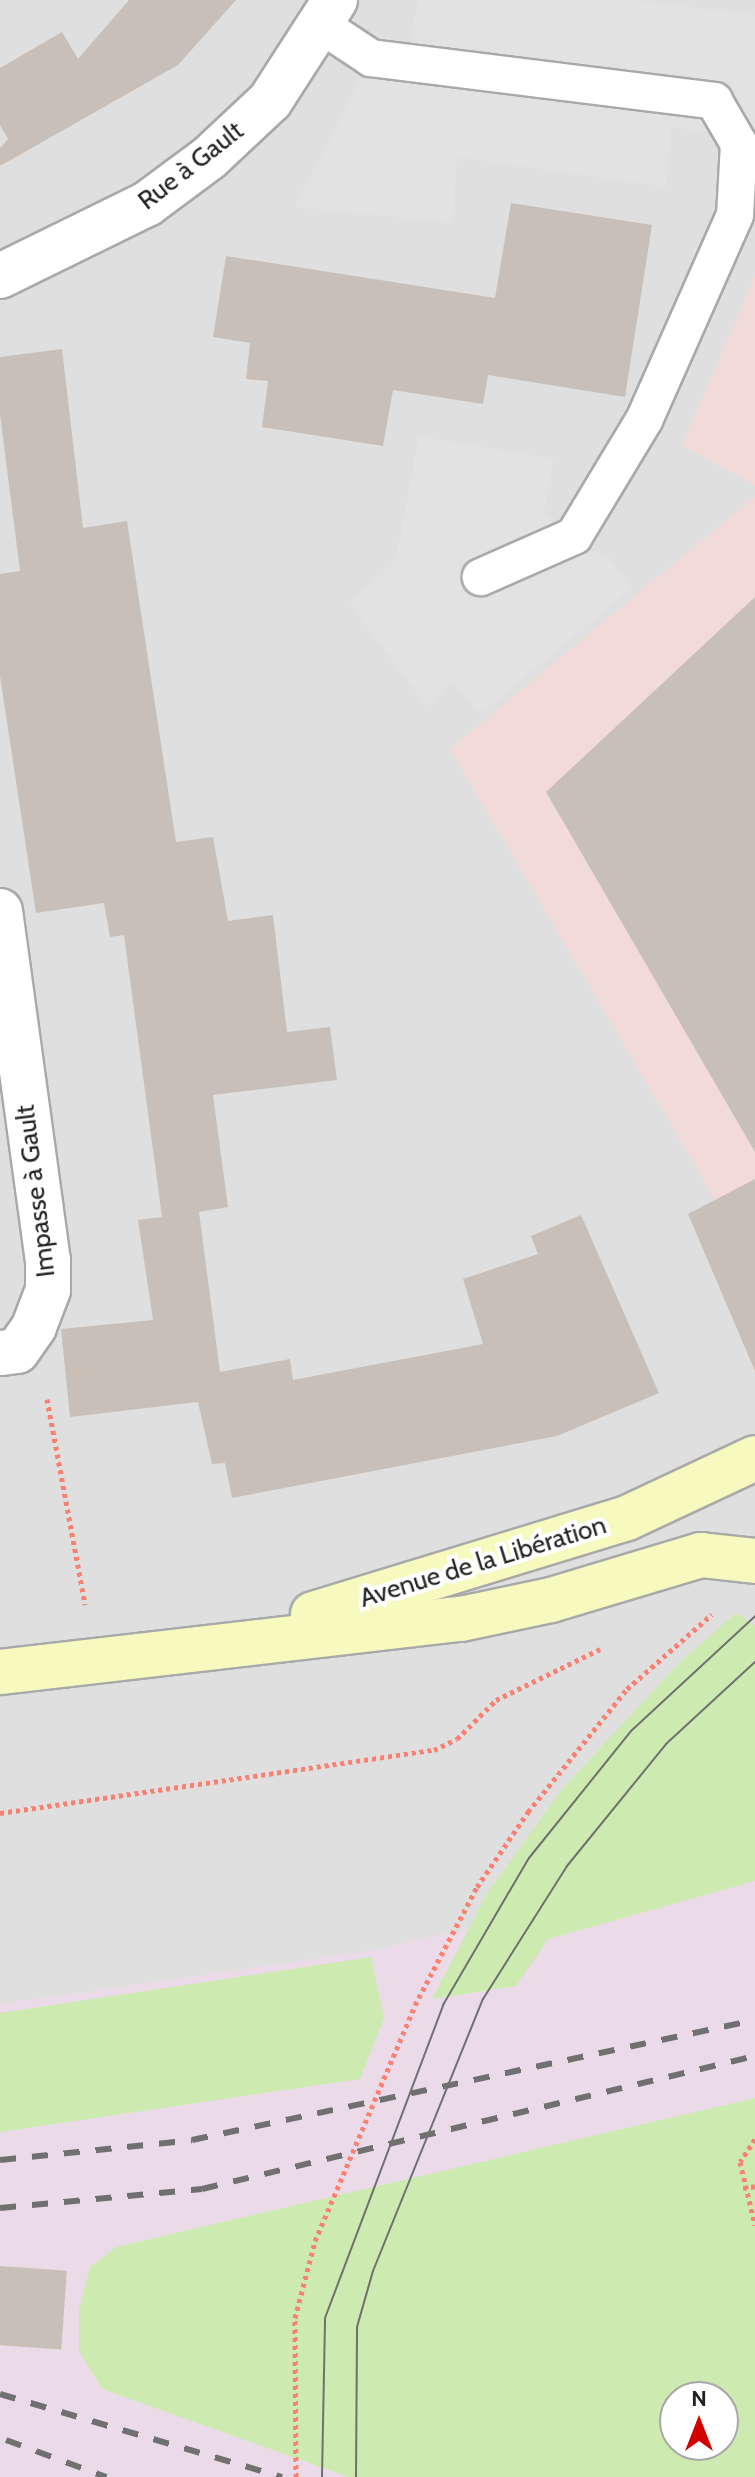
<!DOCTYPE html>
<html>
<head>
<meta charset="utf-8">
<style>
  body { margin:0 }
  #map { position:relative; width:755px; height:2477px; overflow:hidden; background:#f2efe9; font-family:Cabin,sans-serif }
  div>[style] { position:absolute }
  [style*='--x'] { left:calc(var(--x)*1px); top:calc(var(--y)*1px); width:calc(var(--w)*1px); rotate:calc(var(--a)*1deg) }
  .residential>* { inset:0; background:#e0dfdf }
  .commercial>* { inset:0; background:#f2dad9 }
  .industrial>* { inset:0; background:#ebdbe8 }
  .grass>* { inset:0; background:#cdebb0 }
  .parking>* { inset:0; background:#e2e2e2 }
  .building>* { inset:0; background:#c7bfb8; transform-origin:0 0 }
  .path>* { height:5px; margin-top:-2.5px; transform-origin:0; background:repeating-linear-gradient(90deg,#fa8072 0 4px,transparent 0 8px) }
  .roads { filter:drop-shadow(2px 0 #a9a9a9) drop-shadow(-2px 0 #a9a9a9) drop-shadow(0 2px #a9a9a9) drop-shadow(0 -2px #a9a9a9) }
  .lane>* { height:36px; margin:-18px; padding:0 18px; transform-origin:18px; border-radius:18px; background:#fff }
  .street>* { height:44px; margin:-22px; padding:0 22px; transform-origin:22px; border-radius:22px; background:#fff }
  .secondary>* { height:44px; margin:-22px; padding:0 22px; transform-origin:22px; border-radius:22px; background:#f7fabf }
  .tram>* { height:2px; margin:-1px; padding:0 1px; transform-origin:1px; border-radius:1px; background:#707070 }
  .rail>* { height:6px; margin-top:-3px; transform-origin:0; background:repeating-linear-gradient(90deg,#707070 0 16px,transparent 0 32px) }
  .path-bridge>* { height:5px; margin-top:-2.5px; transform-origin:0; background:repeating-linear-gradient(90deg,#fa8072 0 4px,transparent 0 8px) }
  span { translate:-50% -50%; white-space:nowrap; text-align:center; line-height:1.15; -webkit-text-stroke:8px #fff; paint-order:stroke }
  .street-label { font-size:26px; color:#222 }
  .north { position:absolute; left:659px; top:2381px; width:80px; height:80px; box-sizing:border-box; background:#fff; border:2px solid #a7a7a7; border-radius:50%; rotate:0deg; font-size:22px; font-weight:700; line-height:32px; text-align:center; color:#222 }
  .north::after { content:''; display:block; margin:auto; width:28px; height:36px; background:#d40000; clip-path:polygon(50% 0,100% 100%,50% 72%,0 100%) }
</style>
</head>
<body>
<div id="map">
  <div class="residential">
    <div style="clip-path:polygon(evenodd,0 0,755px 0,755px 2477px,0 2477px,0 0,675px 2397px,723px 2397px,723px 2445px,675px 2445px,675px 2397px)"></div>
  </div>
  <div class="commercial">
    <div style="clip-path:polygon(755px 276px,755px 485px,682px 445px)"></div>
    <div style="clip-path:polygon(755px 497px,755px 1267px,450px 749px)"></div>
  </div>
  <div class="industrial">
    <div style="clip-path:polygon(755px 1860px,755px 2127px,493px 2477px,0 2477px,0 2004px,376px 1950px)"></div>
  </div>
  <div class="grass">
    <div style="clip-path:polygon(736px 1613px,755px 1625px,755px 1881px,548px 1939px,516px 1986px,432px 1999px,488px 1892px,562px 1789px,678px 1664px)"></div>
    <div style="clip-path:polygon(371px 1957px,384px 2018px,360px 2079px,0 2132px,0 2013px)"></div>
    <div style="clip-path:polygon(evenodd,755px 2098px,755px 2477px,348px 2477px,102px 2389px,79px 2351px,79px 2309px,90px 2267px,116px 2247px,755px 2098px,675px 2397px,723px 2397px,723px 2445px,675px 2445px,675px 2397px)"></div>
  </div>
  <div class="parking">
    <div style="clip-path:polygon(418px 0,629px 0,755px 15px,755px 137px,671px 127px,666px 187px,457px 157px,452px 222px,295px 207px,371px 58px,407px 62px)"></div>
    <div style="clip-path:polygon(419px 437px,553px 459px,544px 513px,565px 539px,610px 559px,632px 588px,480px 714px,452px 681px,427px 706px,350px 604px,396px 560px)"></div>
  </div>
  <div class="building">
    <div style="clip-path:polygon(129px 0,236px 0,178px 65px,0 166px,0 148px,8px 139px,0 125px,0 68px,62px 32px,78px 59px)"></div>
    <div style="clip-path:polygon(511px 203px,652px 225px,625px 397px,488px 375px,483px 404px,393px 390px,383px 446px,262px 427px,268px 381px,246px 379px,250px 343px,213px 337px,226px 256px,495px 298px)"></div>
    <div style="clip-path:polygon(62px 349px,83px 528px,127px 521px,176px 842px,213px 837px,228px 921px,273px 915px,287px 1032px,330px 1027px,337px 1080px,213px 1095px,228px 1207px,199px 1212px,220px 1372px,290px 1359px,293px 1380px,483px 1344px,463px 1279px,538px 1254px,531px 1236px,581px 1215px,659px 1393px,557px 1436px,232px 1498px,225px 1463px,212px 1464px,198px 1402px,70px 1417px,61px 1329px,153px 1320px,138px 1220px,162px 1217px,124px 935px,110px 937px,104px 903px,36px 913px,0 676px,0 574px,20px 571px,0 414px,0 357px)"></div>
    <div style="clip-path:polygon(755px 597px,755px 1152px,546px 792px)"></div>
    <div style="clip-path:polygon(755px 1179px,755px 1371px,688px 1214px)"></div>
    <div style="left:0;top:2266px;width:67px;height:79px;rotate:4deg"></div>
  </div>
  <div class="path">
    <div style="--x:47;--y:1399;--w:209;--a:79.5"></div>
    <div style="--x:0;--y:1813;--w:439;--a:-8.3"></div>
    <div style="--x:434;--y:1750;--w:25;--a:-26"></div>
    <div style="--x:457;--y:1739;--w:55;--a:-45"></div>
    <div style="--x:496;--y:1700;--w:116;--a:-26.1"></div>
    <div style="--x:415;--y:2005;--w:133;--a:-62.3"></div>
    <div style="--x:477;--y:1887;--w:91;--a:-55.8"></div>
    <div style="--x:528;--y:1812;--w:158;--a:-51.2"></div>
    <div style="--x:627;--y:1689;--w:113;--a:-41.4"></div>
    <div style="--x:755;--y:2139;--w:27;--a:123"></div>
    <div style="--x:740;--y:2162;--w:65;--a:76.6"></div>
    <div style="--x:743;--y:2188;--w:12;--a:-9"></div>
  </div>
  <div class="roads">
    <div class="lane">
      <div style="--x:321;--y:25;--w:60;--a:33.4"></div>
      <div style="--x:371;--y:58;--w:346;--a:7.1"></div>
      <div style="--x:714;--y:101;--w:50;--a:59.8"></div>
      <div style="--x:739;--y:144;--w:71;--a:93.2"></div>
      <div style="--x:735;--y:215;--w:224;--a:113.9"></div>
      <div style="--x:644;--y:420;--w:135;--a:121.1"></div>
      <div style="--x:574;--y:536;--w:102;--a:156.2"></div>
    </div>
    <div class="street">
      <div style="--x:0;--y:276;--w:164;--a:-26.1"></div>
      <div style="--x:147;--y:204;--w:77;--a:-36.6"></div>
      <div style="--x:209;--y:158;--w:83;--a:-43.1"></div>
      <div style="--x:270;--y:101;--w:120;--a:-57.2"></div>
      <div style="--x:0;--y:911;--w:353;--a:82.2"></div>
      <div style="--x:48;--y:1261;--w:29;--a:90"></div>
      <div style="--x:48;--y:1290;--w:40;--a:111"></div>
      <div style="--x:34;--y:1327;--w:29;--a:125"></div>
      <div style="--x:17;--y:1351;--w:17;--a:173"></div>
    </div>
    <div class="secondary">
      <div style="--x:313;--y:1614;--w:328;--a:-17"></div>
      <div style="--x:627;--y:1518;--w:141;--a:-25.1"></div>
      <div style="--x:0;--y:1672;--w:464;--a:-6.6"></div>
      <div style="--x:461;--y:1619;--w:92;--a:-11.9"></div>
      <div style="--x:551;--y:1600;--w:157;--a:-16.7"></div>
      <div style="--x:701;--y:1555;--w:54;--a:6.3"></div>
    </div>
  </div>
  <div class="tram">
    <div style="--x:322;--y:2477;--w:159;--a:-88.9"></div>
    <div style="--x:325;--y:2318;--w:335;--a:-69.3"></div>
    <div style="--x:443;--y:2005;--w:170;--a:-59.7"></div>
    <div style="--x:529;--y:1858;--w:163;--a:-51.2"></div>
    <div style="--x:631;--y:1731;--w:169;--a:-42.8"></div>
    <div style="--x:356;--y:2477;--w:150;--a:-89.6"></div>
    <div style="--x:357;--y:2327;--w:58;--a:-74.1"></div>
    <div style="--x:373;--y:2271;--w:293;--a:-68"></div>
    <div style="--x:483;--y:1999;--w:157;--a:-57.7"></div>
    <div style="--x:567;--y:1866;--w:157;--a:-50.9"></div>
    <div style="--x:666;--y:1744;--w:121;--a:-42.7"></div>
  </div>
  <div class="rail">
    <div style="--x:0;--y:2160;--w:193;--a:-5.9"></div>
    <div style="--x:192;--y:2140;--w:576;--a:-12.03"></div>
    <div style="--x:0;--y:2208;--w:203;--a:-5.4"></div>
    <div style="--x:202;--y:2189;--w:569;--a:-13.52"></div>
    <div style="--x:0;--y:2394;--w:294;--a:16.4"></div>
    <div style="--x:6;--y:2440;--w:107;--a:20.3"></div>
  </div>
  <div class="path-bridge">
    <div style="--x:296;--y:2477;--w:159;--a:-90.4"></div>
    <div style="--x:295;--y:2318;--w:80;--a:-75.4"></div>
    <div style="--x:315;--y:2241;--w:256;--a:-67"></div>
  </div>
  <div class="street-label">
    <span style="left:191px;top:166px;rotate:-38deg">Rue à Gault</span>
    <span style="left:36px;top:1191px;rotate:-97deg">Impasse à Gault</span>
    <span style="left:483px;top:1562px;rotate:-17deg">Avenue de la Libération</span>
  </div>
  <div class="north">N</div>
</div>
</body>
</html>
